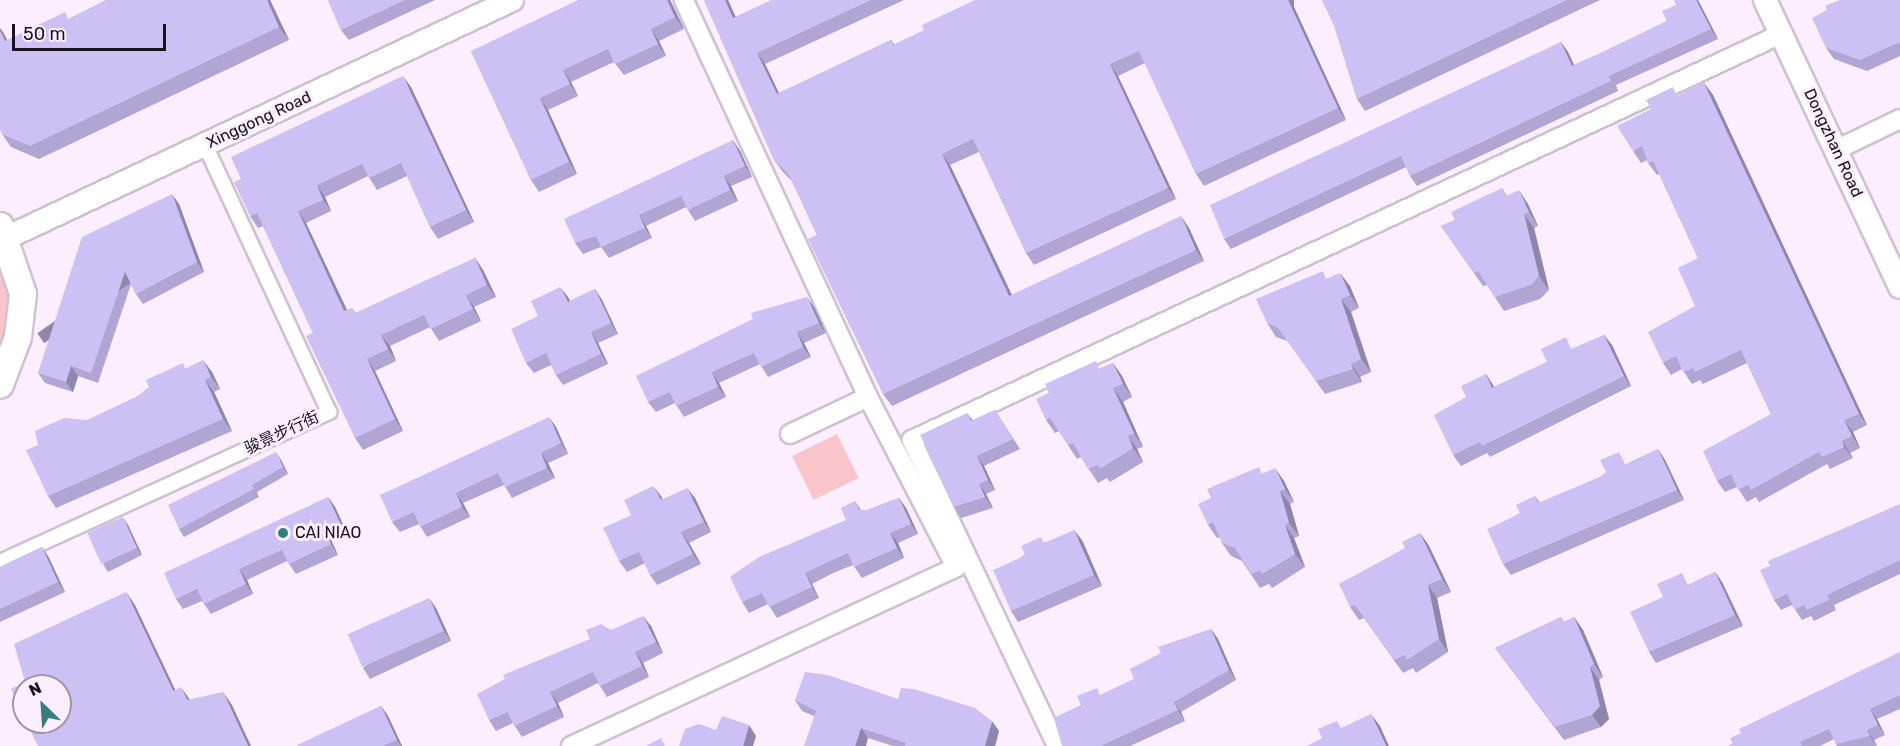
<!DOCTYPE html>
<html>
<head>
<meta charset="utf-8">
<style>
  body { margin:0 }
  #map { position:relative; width:1900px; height:746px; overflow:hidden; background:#fceeff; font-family:Rubik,"Noto Sans SC",sans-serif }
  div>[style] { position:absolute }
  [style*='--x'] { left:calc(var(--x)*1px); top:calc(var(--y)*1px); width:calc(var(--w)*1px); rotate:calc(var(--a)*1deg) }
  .green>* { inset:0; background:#f9c5cb; transform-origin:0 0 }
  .roads { filter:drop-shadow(2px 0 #cfc1d2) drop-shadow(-2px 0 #cfc1d2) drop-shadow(0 2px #cfc1d2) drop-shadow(0 -2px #cfc1d2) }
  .pedestrian>* { height:14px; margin:-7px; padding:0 7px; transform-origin:7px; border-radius:7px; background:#fff }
  .minor>* { height:18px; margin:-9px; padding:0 9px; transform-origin:9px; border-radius:9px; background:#fff }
  .tertiary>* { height:22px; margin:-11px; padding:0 11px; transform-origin:11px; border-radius:11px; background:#fff }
  .secondary>* { height:26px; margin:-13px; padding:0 13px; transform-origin:13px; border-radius:13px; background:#fff }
  .wall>* { inset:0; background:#b0a5d3 }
  .shaded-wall>* { inset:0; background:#9086ac; transform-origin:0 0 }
  .building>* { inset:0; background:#cdc0f5; transform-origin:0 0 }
  .dots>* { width:16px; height:16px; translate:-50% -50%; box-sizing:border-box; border:3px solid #fceeff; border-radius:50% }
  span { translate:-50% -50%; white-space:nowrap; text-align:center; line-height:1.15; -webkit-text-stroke:6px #fceeff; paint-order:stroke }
  .street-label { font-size:16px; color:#19141a }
  .poi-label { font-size:16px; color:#19141a }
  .left { translate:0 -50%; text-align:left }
  .north { position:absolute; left:12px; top:674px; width:60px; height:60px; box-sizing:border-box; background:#fceeff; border:2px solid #a197a3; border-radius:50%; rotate:335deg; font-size:16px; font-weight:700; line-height:24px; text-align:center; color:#19141a }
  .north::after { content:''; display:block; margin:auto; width:21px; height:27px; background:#357e7e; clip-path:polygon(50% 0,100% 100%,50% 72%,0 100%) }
  .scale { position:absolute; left:12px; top:24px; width:154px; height:27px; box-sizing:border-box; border:3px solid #19141a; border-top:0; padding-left:8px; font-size:18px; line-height:21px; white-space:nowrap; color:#19141a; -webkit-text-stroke:4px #fceeff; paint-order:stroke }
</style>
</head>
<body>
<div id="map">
  <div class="green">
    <div style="clip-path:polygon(0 249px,10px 286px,0 358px)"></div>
    <div style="left:837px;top:434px;width:49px;height:50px;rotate:64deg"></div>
  </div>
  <div class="roads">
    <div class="pedestrian">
      <div style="--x:0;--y:562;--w:362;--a:-24.5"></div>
      <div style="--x:329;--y:412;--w:294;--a:-114.9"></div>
    </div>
    <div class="minor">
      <div style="--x:1836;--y:150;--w:71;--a:-25.8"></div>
      <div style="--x:790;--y:434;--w:86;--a:-25.4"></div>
      <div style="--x:571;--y:746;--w:425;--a:-24.9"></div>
      <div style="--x:956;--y:567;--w:191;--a:-117.4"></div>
      <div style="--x:868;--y:397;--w:438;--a:-114.9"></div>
      <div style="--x:1057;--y:746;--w:339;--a:-115.4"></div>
      <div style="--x:912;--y:440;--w:959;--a:-25.04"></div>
    </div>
    <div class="tertiary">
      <div style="--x:1765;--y:0;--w:317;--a:64.8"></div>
      <div style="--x:6;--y:238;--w:559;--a:-25.19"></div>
    </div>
    <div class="secondary">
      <div style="--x:0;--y:226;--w:72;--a:71.3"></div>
      <div style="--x:23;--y:294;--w:43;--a:96.6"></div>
      <div style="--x:18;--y:337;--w:51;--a:110.6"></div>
    </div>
  </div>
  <div class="wall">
    <div style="clip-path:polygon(106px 0,270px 0,289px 40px,39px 159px,11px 147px,2px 134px,3px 32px,7px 40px,70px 19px)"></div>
    <div style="clip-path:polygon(328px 0,435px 0,349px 40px,341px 30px)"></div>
    <div style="clip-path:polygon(670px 0,684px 29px,659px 41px,666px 56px,624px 75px,614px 62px,571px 82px,578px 96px,548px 110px,577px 174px,539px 192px,531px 180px,471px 51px)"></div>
    <div style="clip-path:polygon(704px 0,728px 0,736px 17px,772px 0,904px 0,765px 64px,779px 93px,891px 40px,894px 44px,1294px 0,1294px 7px,1346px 120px,1204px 186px,1196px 174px,1145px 63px,1118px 76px,1176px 199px,1034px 265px,1026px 253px,979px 152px,950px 165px,1012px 295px,1189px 228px,1204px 261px,892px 406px,883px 394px,817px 235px,792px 181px,783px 172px,774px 160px)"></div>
    <div style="clip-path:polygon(1322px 0,1600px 0,1365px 111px,1357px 99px,1334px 25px)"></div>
    <div style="clip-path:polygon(1698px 0,1718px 39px,1616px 85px,1618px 91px,1417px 186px,1410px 176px,1406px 167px,1231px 249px,1224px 239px,1561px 42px,1568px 52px,1574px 65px,1599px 54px,1667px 21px)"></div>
    <div style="clip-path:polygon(1900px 0,1900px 56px,1867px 71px,1834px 59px,1826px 48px)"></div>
    <div style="clip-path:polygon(1704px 83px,1713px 95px,1867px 425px,1853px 432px,1860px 448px,1850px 453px,1853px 458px,1830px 469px,1827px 464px,1759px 502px,1756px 497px,1747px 502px,1737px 487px,1725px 492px,1717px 481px,1771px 414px,1747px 363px,1703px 384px,1700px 380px,1692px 384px,1682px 369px,1671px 375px,1663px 363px,1695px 306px,1698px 258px,1659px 174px,1657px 175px,1648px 163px,1647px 160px,1641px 163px,1633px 151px,1651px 109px)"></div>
    <div style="clip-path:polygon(411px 87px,474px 222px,438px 239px,430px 227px,407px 176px,377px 190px,368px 176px,325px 197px,331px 211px,306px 223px,347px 310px,352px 308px,356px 313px,475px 258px,483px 270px,496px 297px,474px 307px,481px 321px,439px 341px,430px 327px,390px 346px,396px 361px,375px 371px,403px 431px,363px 450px,355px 438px,313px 333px,263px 226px,258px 228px,250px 216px)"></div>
    <div style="clip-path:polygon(733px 140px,740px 151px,752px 177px,731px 186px,738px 201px,695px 221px,686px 207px,646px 226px,652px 238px,609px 258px,601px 247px,583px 254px,575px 243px)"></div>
    <div style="clip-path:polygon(1502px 188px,1507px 196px,1528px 204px,1538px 226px,1534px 228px,1549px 290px,1540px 299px,1504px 311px,1487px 285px,1483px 286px,1441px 226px,1455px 220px)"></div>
    <div style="clip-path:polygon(179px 204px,204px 272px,143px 304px,136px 294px,131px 284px,98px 383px,78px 376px,73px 392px,45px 383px,38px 373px)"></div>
    <div style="clip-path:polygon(1328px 278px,1350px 286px,1359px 308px,1351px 312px,1371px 372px,1360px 377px,1362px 382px,1325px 394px,1288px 341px,1276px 337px,1267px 323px)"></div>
    <div style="clip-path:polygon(595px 289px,602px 300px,618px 334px,598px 343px,608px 364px,563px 385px,556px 375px,551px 365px,534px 373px,526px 363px,538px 316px,568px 297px,570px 301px)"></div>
    <div style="clip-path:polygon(814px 307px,826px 333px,804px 343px,811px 357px,768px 377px,760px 364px,719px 383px,726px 397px,684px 417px,675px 403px,656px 412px,648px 402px)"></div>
    <div style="clip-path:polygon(1604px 335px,1612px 345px,1631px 386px,1490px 457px,1487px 453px,1461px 466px,1453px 455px,1466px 397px,1486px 374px,1494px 387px,1547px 362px,1573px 349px)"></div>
    <div style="clip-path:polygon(1113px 363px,1122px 376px,1132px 397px,1123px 402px,1143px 447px,1137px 449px,1143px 462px,1110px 482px,1107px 478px,1098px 483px,1081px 457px,1077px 459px,1059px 431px,1055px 433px,1046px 420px,1101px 368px)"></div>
    <div style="clip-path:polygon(186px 368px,212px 372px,220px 389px,214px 392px,232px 431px,56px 508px,48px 496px,38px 445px,138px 396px)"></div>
    <div style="clip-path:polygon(995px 410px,1020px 449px,984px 466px,995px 490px,986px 494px,993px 508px,961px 518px,954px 507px,967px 413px,973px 420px)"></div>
    <div style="clip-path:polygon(556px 427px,568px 454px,548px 463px,555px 478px,512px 498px,504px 485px,463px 503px,470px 517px,427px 537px,419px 524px,400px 532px,392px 522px)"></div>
    <div style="clip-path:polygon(1658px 449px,1665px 460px,1684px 500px,1511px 575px,1503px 564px,1515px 516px,1520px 513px,1535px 496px,1540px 503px,1600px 477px)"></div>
    <div style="clip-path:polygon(281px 460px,288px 474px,257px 492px,259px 497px,184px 537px,179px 529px)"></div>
    <div style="clip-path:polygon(1263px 473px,1284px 481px,1294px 502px,1290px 504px,1299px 536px,1294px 538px,1305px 567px,1272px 588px,1269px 584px,1260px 588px,1242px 561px,1231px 556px,1222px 543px,1220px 537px,1217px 538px,1208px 525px)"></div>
    <div style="clip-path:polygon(661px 496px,662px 500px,695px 498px,711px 532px,689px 543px,701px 564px,657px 585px,650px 575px,645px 563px,627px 572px,619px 561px,631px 515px)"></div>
    <div style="clip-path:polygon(328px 497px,335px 507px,347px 533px,331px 540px,338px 555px,296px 574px,287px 561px,247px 580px,253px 594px,211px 614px,202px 601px,183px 609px,176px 599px)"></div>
    <div style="clip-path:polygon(899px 498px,906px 508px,918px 534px,898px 543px,904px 558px,862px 578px,853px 565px,833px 573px,812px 584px,819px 598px,777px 618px,768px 604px,749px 613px,742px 602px,846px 520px,855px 501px,861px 510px,867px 510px)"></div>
    <div style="clip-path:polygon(1900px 504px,1900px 574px,1834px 605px,1836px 610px,1814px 621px,1811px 616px,1802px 620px,1792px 605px,1781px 610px,1774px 600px)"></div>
    <div style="clip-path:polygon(128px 525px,142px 555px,108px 572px,103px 564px)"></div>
    <div style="clip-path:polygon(1420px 533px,1429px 546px,1451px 592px,1437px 598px,1448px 652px,1416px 673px,1413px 668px,1403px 673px,1364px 618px,1359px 620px,1350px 607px)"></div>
    <div style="clip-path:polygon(1082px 540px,1102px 586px,1018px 622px,1011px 611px,1020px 558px,1025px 554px,1045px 542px)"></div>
    <div style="clip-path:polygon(42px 547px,49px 558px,65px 592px,0 622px,0 567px)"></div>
    <div style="clip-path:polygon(1715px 572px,1722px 582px,1743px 626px,1656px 663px,1649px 652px,1690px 584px)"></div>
    <div style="clip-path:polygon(436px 608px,451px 641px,370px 679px,363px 668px)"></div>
    <div style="clip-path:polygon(1561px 617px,1564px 622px,1574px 617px,1583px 630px,1603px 677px,1599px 680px,1609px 719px,1601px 727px,1564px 740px,1495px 648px)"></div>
    <div style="clip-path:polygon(651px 626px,663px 653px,643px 663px,649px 677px,607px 697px,598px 683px,558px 703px,564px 717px,522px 737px,513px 723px,496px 731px,489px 720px,505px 679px,611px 630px)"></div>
    <div style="clip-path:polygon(1211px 629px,1218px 639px,1236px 680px,1181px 712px,1185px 721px,1130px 746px,1062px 746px,1081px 705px,1134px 679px)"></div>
    <div style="clip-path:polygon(1900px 652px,1900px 709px,1877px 719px,1885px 735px,1874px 740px,1877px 746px,1837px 746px,1834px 739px,1820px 746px,1728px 746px)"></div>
    <div style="clip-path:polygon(898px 699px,999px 731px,995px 746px,893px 746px,868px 738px,814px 716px,802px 711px,795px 700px)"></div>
    <div style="clip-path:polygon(381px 706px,388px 716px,402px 746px,298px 746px)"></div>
  </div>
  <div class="shaded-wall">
    <div style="clip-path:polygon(267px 0,270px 0,289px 40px,279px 27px)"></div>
    <div style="clip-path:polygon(667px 0,670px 0,684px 29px,675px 17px)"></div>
    <div style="clip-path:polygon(725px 0,728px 0,741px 30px,733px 18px)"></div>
    <div style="clip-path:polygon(1288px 0,1294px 0,1294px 7px,1346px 120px,1338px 108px)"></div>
    <div style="clip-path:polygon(1696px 0,1698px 0,1718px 39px,1711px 29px)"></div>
    <div style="clip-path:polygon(0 28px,3px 32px,14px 54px,5px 41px,0 31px)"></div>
    <div style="clip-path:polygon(651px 29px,659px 41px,666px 56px,658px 44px)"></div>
    <div style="clip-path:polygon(1561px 42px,1568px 52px,1579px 76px,1572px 66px)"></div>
    <div style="clip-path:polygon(757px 53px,765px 64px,785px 106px,777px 94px)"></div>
    <div style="clip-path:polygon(1110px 64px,1118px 76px,1176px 199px,1168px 188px)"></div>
    <div style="clip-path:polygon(563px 70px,571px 82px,578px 96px,570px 84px)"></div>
    <div style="clip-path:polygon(403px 76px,411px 87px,474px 222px,466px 210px)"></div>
    <div style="clip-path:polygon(1704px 83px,1713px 95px,1867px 425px,1859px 414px)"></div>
    <div style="clip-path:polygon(540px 98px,548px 110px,577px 174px,569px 162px)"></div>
    <div style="clip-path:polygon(733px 140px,740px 151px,752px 177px,745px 166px)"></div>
    <div style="clip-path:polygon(942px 154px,950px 165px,1018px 308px,1009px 296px)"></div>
    <div style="clip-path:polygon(724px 176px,731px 186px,738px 201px,730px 190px)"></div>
    <div style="clip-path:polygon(317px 185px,325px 197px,331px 211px,323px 200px)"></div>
    <div style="clip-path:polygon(1519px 190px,1528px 204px,1538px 226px,1529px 212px)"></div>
    <div style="clip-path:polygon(172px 194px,179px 204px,204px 272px,197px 262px)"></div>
    <div style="clip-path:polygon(298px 211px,306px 223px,353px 323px,344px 311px)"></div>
    <div style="clip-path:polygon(1524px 214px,1534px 228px,1549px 290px,1539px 276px)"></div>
    <div style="clip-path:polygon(639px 215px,646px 226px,652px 238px,645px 228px)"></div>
    <div style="clip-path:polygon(1181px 216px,1189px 228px,1204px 261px,1196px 250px)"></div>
    <div style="clip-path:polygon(475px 258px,483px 270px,496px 297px,487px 285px)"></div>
    <div style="left:125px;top:272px;width:12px;height:107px;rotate:55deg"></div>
    <div style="clip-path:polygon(1340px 273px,1350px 286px,1359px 308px,1350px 295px)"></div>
    <div style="clip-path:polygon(560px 287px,568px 297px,575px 312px,568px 302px)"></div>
    <div style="clip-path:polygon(595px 289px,602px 300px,618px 334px,611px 323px)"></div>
    <div style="clip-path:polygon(466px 295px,474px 307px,481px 321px,473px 309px)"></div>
    <div style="clip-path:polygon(807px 297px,814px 307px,826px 333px,819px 323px)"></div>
    <div style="clip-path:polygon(1341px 299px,1351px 312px,1371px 372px,1361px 359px)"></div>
    <div style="clip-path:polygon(591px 332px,598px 343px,608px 364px,601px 354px)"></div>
    <div style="clip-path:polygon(797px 332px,804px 343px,811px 357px,803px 347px)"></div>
    <div style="clip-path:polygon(381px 335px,390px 346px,396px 361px,388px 349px)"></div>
    <div style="clip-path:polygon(1604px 335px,1612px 345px,1631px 386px,1624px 376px)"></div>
    <div style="clip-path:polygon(367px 359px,375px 371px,403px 431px,395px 419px)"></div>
    <div style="clip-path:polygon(203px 360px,212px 372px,220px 389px,211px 377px)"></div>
    <div style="clip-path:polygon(1113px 363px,1122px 376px,1132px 397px,1123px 384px)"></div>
    <div style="clip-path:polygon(1351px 364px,1360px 377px,1362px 382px,1353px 369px)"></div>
    <div style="clip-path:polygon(71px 366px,78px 376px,73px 392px,66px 382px)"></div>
    <div style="clip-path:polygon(712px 372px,719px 383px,726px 397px,718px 387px)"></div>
    <div style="clip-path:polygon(1486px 374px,1493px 385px,1499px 398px,1492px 388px)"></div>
    <div style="clip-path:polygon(205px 380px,214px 392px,232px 431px,223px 419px)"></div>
    <div style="clip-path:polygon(1113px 388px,1123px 402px,1143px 447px,1134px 433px)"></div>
    <div style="clip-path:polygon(549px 417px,556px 427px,568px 454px,561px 443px)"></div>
    <div style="clip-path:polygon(1844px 420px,1853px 432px,1860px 448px,1852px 436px)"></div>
    <div style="clip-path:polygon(1128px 436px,1137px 449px,1143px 462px,1133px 448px)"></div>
    <div style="clip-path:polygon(1842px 441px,1850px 453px,1853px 458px,1844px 447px)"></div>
    <div style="clip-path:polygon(1658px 449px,1665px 460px,1684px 500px,1677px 490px)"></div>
    <div style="clip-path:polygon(276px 452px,281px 460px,288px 474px,283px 467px)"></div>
    <div style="clip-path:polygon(541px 453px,548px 463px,555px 478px,547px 468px)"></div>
    <div style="clip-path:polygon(977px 456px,984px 466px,995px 490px,988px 480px)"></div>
    <div style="clip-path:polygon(1275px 468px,1284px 481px,1294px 502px,1285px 489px)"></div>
    <div style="clip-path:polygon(979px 484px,986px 494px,993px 508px,985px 497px)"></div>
    <div style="clip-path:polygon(653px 486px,661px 496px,668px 511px,661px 500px)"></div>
    <div style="clip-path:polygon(687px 488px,695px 498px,711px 532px,704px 522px)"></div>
    <div style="clip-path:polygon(1280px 491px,1290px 504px,1299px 536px,1289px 523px)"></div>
    <div style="clip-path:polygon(456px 493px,463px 503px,470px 517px,462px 507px)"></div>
    <div style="clip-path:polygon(328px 497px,335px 507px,347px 533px,340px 523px)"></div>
    <div style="clip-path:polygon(899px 498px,906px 508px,918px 534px,911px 524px)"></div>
    <div style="clip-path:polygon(123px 517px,128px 525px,142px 555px,137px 548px)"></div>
    <div style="clip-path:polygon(1285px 525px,1294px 538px,1305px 567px,1295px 554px)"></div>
    <div style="clip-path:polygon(324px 530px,331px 540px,338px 555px,331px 544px)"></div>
    <div style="clip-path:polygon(1074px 530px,1082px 540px,1102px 586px,1094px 575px)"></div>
    <div style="clip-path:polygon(681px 532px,689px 543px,701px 564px,693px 554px)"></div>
    <div style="clip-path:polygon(890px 533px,898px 543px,904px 558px,897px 548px)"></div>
    <div style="clip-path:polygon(1420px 533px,1429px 546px,1451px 592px,1442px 579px)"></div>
    <div style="clip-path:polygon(42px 547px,49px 558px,65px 592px,58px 582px)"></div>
    <div style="clip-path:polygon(239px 569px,247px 580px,253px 594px,246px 584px)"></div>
    <div style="clip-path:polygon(1715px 572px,1722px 582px,1743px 626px,1735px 615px)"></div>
    <div style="clip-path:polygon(805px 573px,812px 584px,819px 598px,812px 587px)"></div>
    <div style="clip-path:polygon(1428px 585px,1437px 598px,1448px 652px,1439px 639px)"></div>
    <div style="clip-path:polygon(126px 592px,135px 605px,182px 704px,173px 691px)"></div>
    <div style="clip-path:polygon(429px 598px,436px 608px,451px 641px,444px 631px)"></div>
    <div style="clip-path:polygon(643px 616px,651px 626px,663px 653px,656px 642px)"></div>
    <div style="clip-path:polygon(1574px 617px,1583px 630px,1603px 677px,1594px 664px)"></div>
    <div style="clip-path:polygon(1211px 629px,1218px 639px,1236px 680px,1229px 670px)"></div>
    <div style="clip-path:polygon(635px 652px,643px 663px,649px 677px,642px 666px)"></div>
    <div style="clip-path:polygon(1590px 667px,1599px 680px,1609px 719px,1601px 727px,1592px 715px)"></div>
    <div style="clip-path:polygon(181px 687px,190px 700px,187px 700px)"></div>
    <div style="clip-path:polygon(223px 692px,232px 705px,251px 746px,248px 746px)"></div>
    <div style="clip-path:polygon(550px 692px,558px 703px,564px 717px,557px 706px)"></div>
    <div style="clip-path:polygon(1174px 702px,1181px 712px,1185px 721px,1178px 710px)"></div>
    <div style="clip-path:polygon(381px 706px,388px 716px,402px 746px,401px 746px,397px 740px)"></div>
    <div style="clip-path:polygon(1870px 709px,1877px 719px,1885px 735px,1878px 725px)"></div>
    <div style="clip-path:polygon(1371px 714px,1380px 726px,1389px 746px,1386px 746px)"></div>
    <div style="clip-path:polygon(992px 721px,999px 731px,995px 746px,985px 746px)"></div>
    <div style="clip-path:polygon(749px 725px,756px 736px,753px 746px,743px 746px)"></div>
    <div style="clip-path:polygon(861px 728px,868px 738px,866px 746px,855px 746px)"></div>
    <div style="clip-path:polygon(1867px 730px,1874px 740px,1877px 746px,1870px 736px)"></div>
  </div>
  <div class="building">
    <div style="clip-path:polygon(106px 0,267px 0,279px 27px,30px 146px,2px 134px,0 130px,0 31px,5px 41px,65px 12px,68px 19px)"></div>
    <div style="clip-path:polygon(328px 0,405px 0,341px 30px)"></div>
    <div style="clip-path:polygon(578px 0,667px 0,675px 17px,651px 29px,658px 44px,615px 64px,608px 49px,563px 70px,570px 84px,540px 98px,569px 162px,531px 180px,471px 51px)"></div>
    <div style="clip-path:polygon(704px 0,725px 0,733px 18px,772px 0,871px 0,757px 53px,777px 94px,891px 40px,893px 45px,924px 30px,922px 25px,975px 0,1288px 0,1338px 108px,1196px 174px,1139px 51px,1110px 64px,1168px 188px,1026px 253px,973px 139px,942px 154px,1009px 296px,1181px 216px,1196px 250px,883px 394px,808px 239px,817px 235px,789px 175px,774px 160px)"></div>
    <div style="clip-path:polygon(1322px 0,1567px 0,1357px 99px,1334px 25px)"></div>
    <div style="clip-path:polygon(1674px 0,1696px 0,1711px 29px,1609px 76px,1611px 81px,1410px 176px,1401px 156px,1224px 239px,1210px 205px,1561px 42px,1572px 66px,1599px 54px,1667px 21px,1662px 11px,1676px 5px)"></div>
    <div style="clip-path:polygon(1840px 0,1900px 0,1900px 42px,1860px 60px,1826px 48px,1812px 18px,1827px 10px,1825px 6px)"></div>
    <div style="clip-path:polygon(403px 76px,466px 210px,430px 227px,401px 163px,369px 178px,362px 164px,317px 185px,323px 200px,298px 211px,344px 311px,352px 308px,355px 313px,475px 258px,487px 285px,466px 295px,473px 309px,431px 329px,424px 315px,381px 335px,388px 349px,367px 359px,395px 419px,355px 438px,306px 336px,313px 333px,257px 213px,250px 216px,234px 182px,241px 179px,231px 157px)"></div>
    <div style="clip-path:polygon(1704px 83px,1859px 414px,1844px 420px,1852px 436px,1842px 441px,1844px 447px,1822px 457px,1819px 452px,1751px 490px,1748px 485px,1738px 490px,1731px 474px,1717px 481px,1703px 451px,1771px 414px,1741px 350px,1695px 372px,1693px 368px,1683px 372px,1676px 356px,1663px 363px,1648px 332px,1695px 306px,1678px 268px,1698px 258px,1653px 161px,1648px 163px,1642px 146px,1633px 151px,1617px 126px,1651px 109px,1646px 100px,1673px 87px,1677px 96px)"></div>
    <div style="clip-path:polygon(733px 140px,745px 166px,724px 176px,730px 190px,688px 210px,681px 196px,639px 215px,645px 228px,601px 247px,596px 236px,575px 243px,564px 219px)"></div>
    <div style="clip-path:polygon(1502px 188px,1506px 196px,1519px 190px,1529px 212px,1524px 214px,1539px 276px,1531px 285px,1495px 297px,1478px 271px,1474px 273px,1441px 226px,1455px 220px,1451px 212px)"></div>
    <div style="clip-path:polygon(172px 194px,197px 262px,136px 294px,125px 272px,91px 373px,71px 366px,66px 382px,38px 373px,82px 237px)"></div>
    <div style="clip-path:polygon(1323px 271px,1326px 279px,1340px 273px,1350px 295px,1341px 299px,1361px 359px,1351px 364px,1353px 369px,1316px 381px,1278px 328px,1267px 323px,1256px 299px)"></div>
    <div style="clip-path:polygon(560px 287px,568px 302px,595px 289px,611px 323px,591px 332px,601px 354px,556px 375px,546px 353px,526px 363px,511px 329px,538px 316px,531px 301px)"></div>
    <div style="clip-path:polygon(807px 297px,819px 323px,797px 332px,803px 347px,761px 367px,754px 353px,712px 372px,718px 387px,676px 406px,670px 392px,648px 402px,636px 376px,753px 319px,751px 313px)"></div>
    <div style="clip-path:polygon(1604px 335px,1624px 376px,1482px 446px,1480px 442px,1453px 455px,1434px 415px,1466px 397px,1461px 386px,1486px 374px,1492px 388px,1547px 362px,1541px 349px,1566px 337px,1571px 349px)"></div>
    <div style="clip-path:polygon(203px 360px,211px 377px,205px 380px,223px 419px,48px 496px,26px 450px,38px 445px,35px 431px,64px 418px,87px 420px,138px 396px,149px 387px,146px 380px,183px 363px,185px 369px)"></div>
    <div style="clip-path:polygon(1096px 361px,1099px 369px,1113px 363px,1123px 384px,1113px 388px,1134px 433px,1128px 436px,1133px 448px,1100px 469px,1098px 465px,1088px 469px,1073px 443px,1068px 445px,1050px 418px,1046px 420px,1036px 399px,1049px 393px,1045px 384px)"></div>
    <div style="clip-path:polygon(995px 410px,1013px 439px,977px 456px,988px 480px,979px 484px,985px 497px,954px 507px,920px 435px,967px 413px,971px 421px)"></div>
    <div style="clip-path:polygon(549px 417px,561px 443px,541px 453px,547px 468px,505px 487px,498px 473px,456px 493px,462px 507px,420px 527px,414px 512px,392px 522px,380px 495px)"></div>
    <div style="clip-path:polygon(1658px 449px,1677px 490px,1503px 564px,1487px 529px,1515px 516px,1520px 513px,1516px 505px,1535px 496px,1538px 503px,1600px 477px,1606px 472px,1600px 460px,1619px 452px,1625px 464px,1631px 463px)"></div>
    <div style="clip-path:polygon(276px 452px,283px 467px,252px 485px,254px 489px,179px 529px,168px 505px)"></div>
    <div style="clip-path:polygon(1259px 467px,1262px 474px,1275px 468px,1285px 489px,1280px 491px,1289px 523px,1285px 525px,1295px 554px,1262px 574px,1260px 570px,1251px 574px,1235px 548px,1222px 543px,1213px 522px,1208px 525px,1198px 504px,1211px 498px,1207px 489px)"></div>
    <div style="clip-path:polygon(653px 486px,661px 500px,687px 488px,704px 522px,681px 532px,693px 554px,650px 575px,639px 552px,619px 561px,603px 528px,631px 515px,624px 500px)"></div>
    <div style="clip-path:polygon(328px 497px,340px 523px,324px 530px,331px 544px,289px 564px,282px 550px,239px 569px,246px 584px,204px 604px,197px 589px,176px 599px,164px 573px)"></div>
    <div style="clip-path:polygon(899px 498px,911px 524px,890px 533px,897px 548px,854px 567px,848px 553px,826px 563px,805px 573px,812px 587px,769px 607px,762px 593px,742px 602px,730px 577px,759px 557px,846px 520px,841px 508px,855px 501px,859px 510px,867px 510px)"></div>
    <div style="clip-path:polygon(1900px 504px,1900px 560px,1827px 595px,1829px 600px,1807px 610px,1804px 605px,1795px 610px,1787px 594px,1774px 600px,1760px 570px,1770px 566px,1768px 561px)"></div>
    <div style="left:123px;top:517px;width:34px;height:39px;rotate:66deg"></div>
    <div style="clip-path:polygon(1074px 530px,1094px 575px,1011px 611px,993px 570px,1020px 558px,1025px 554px,1021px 546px,1041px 537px,1044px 543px)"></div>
    <div style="clip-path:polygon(1420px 533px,1442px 579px,1428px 585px,1439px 639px,1407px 660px,1405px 655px,1394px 660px,1355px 605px,1350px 607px,1339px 584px,1405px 548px,1402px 542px)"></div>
    <div style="clip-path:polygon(42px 547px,58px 582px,0 609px,0 567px)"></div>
    <div style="clip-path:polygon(1715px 572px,1735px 615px,1649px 652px,1630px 612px,1663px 597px,1657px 584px,1682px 573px,1688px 585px)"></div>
    <div style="clip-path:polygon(126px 592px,173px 691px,181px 687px,187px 700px,223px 692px,248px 746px,38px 746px,26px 722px,60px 722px,60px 686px,24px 686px,24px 717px,11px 689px,25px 682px,14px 644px)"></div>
    <div style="left:429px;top:598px;width:36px;height:89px;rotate:66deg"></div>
    <div style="clip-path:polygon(643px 616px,656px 642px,635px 652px,642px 666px,600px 686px,593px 672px,550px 692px,557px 706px,514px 726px,508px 712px,489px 720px,477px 694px,505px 679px,503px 675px,590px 639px,586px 630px,601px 624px,611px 630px)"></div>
    <div style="clip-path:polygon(1561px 617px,1563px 622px,1574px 617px,1594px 664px,1590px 667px,1600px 706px,1592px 715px,1555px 727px,1495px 648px)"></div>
    <div style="clip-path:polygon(1211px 629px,1229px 670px,1174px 702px,1178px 710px,1101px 746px,1062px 746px,1054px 718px,1081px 705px,1077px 696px,1097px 688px,1100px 695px,1134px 679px,1130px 669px,1161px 653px,1158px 647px)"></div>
    <div style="clip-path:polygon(1900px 652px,1900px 695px,1870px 709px,1878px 725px,1867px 730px,1870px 736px,1836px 744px,1829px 729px,1800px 742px,1802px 746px,1728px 746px,1733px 744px,1730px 738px,1741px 733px,1739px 729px)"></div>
    <div style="clip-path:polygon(805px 672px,828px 675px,898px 699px,901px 688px,914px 689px,975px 708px,992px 721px,985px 746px,905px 746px,906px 743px,861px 728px,855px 746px,804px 746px,816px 711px,795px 700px)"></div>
    <div style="clip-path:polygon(381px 706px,397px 740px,383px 746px,298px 746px,297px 745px)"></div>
    <div style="clip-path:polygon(1371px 714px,1386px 746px,1307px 746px,1322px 738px,1318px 729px,1337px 721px,1341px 728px)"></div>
    <div style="clip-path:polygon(722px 716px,749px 725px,743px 746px,679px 746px,685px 729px,699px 724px,716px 730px)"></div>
    <div style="clip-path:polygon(661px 738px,665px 746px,646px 746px)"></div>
  </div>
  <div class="dots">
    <div style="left:283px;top:533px;background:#357e7e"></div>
  </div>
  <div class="street-label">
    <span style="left:259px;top:120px;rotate:-25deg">Xinggong Road</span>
    <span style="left:1833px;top:143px;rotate:65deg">Dongzhan Road</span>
    <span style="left:282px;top:433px;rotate:-25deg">骏景步行街</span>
  </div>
  <div class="poi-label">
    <span class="left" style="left:295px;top:533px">CAI NIAO</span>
  </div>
  <div class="north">N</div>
  <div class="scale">50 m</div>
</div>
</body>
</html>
